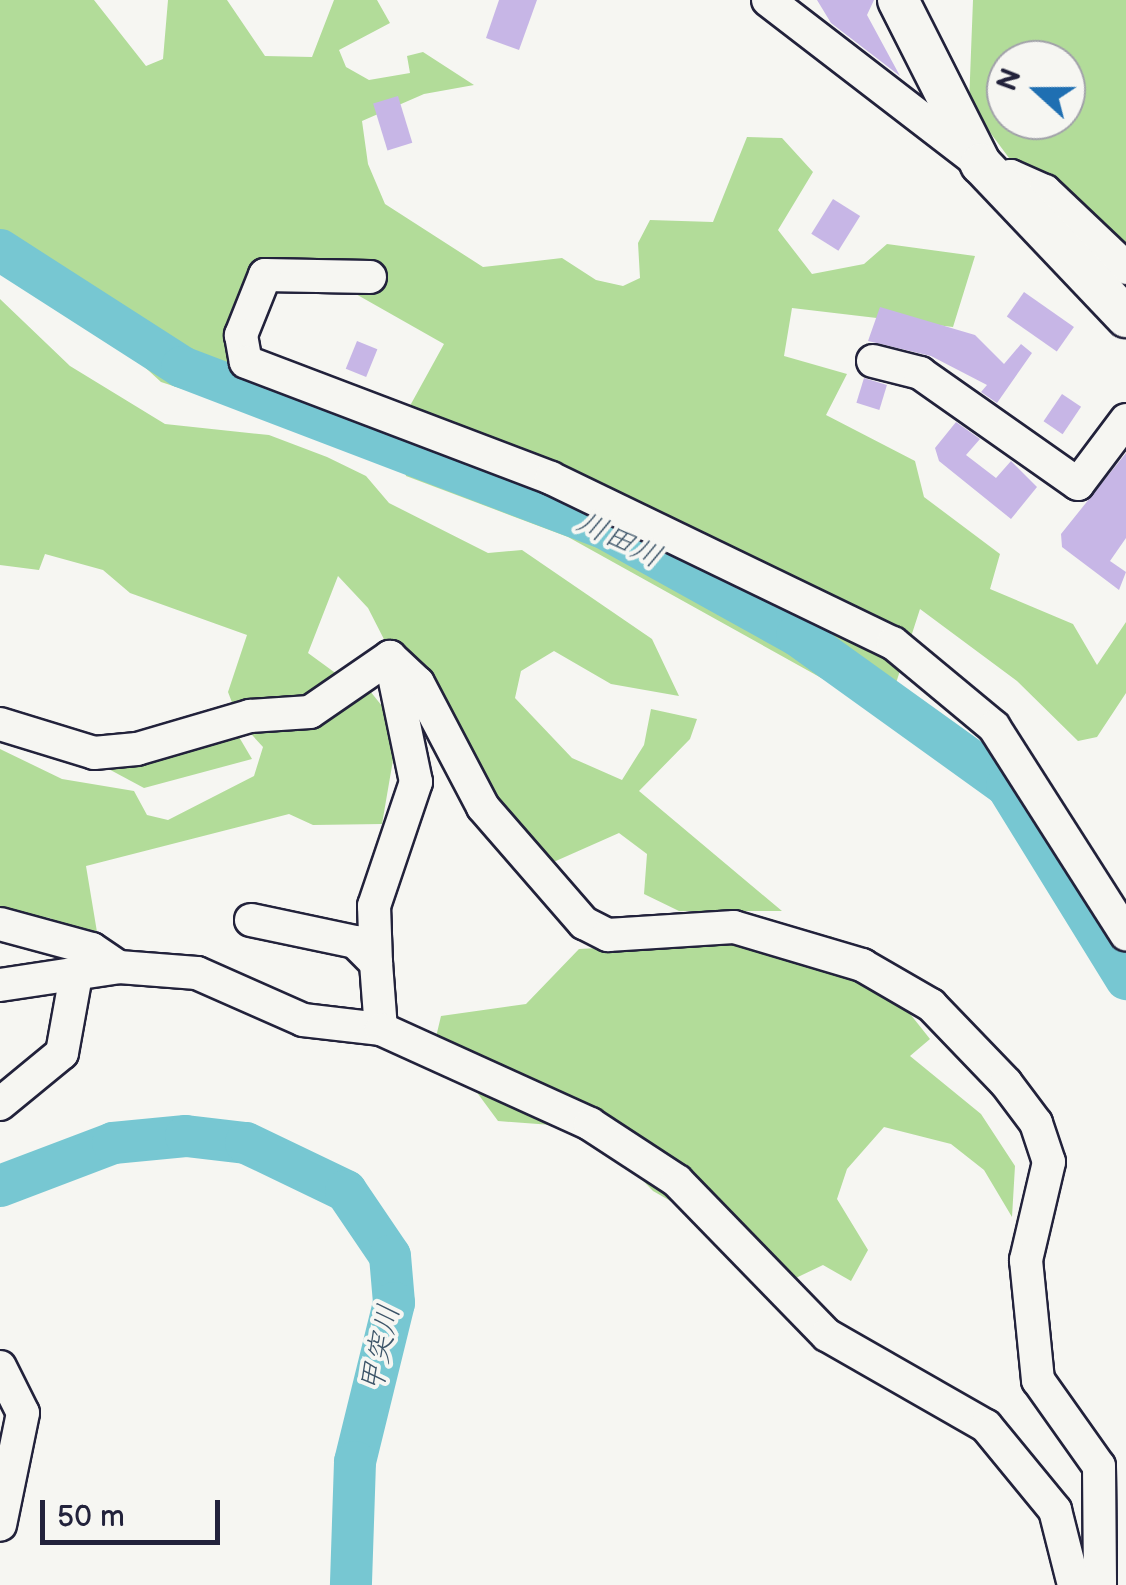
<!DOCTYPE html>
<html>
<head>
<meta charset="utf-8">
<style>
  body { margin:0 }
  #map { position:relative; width:1126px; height:1585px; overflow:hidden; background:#f6f6f2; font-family:"Balsamiq Sans","Klee One",sans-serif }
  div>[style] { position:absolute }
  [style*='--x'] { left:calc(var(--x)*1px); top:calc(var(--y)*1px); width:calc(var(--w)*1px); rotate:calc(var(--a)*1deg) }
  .green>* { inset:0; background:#b2dc99 }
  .river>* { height:42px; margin:-21px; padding:0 21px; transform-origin:21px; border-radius:21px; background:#77c7d2 }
  .building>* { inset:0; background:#c7b6e6; transform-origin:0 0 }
  .roads { filter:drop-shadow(2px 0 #22223b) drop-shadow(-2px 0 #22223b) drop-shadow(0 2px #22223b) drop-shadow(0 -2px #22223b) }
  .minor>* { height:32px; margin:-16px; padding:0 16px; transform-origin:16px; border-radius:16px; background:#f6f6f2 }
  .major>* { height:40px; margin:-20px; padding:0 20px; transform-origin:20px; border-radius:20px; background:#f6f6f2 }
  span { translate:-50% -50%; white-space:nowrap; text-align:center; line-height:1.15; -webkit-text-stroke:8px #f6f6f2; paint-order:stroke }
  .water-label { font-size:30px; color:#3c5468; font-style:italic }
  .north { position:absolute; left:986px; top:40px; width:100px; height:100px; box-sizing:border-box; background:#f6f6f2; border:2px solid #a1a1a9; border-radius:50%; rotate:291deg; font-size:28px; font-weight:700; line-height:40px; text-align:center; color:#22223b }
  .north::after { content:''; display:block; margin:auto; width:35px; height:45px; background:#1f6fb2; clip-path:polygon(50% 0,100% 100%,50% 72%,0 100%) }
  .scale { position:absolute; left:40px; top:1500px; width:180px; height:45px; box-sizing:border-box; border:5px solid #22223b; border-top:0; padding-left:12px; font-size:30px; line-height:35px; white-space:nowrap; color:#22223b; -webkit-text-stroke:8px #f6f6f2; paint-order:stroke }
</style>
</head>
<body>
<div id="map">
  <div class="green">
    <div style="clip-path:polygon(0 0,94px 0,146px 66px,163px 59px,168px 0,227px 0,265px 56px,312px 57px,334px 0,377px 0,390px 23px,339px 50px,346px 67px,369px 80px,410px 73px,407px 56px,423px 52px,474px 85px,424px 94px,362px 121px,368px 164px,385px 204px,483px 267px,562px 258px,596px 280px,623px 286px,640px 278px,638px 243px,650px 220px,713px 222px,747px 137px,782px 138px,813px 172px,778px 230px,812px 274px,864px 264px,887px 244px,975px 256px,953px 327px,792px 308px,784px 356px,847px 374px,826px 415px,915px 461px,924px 497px,1000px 554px,990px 589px,1073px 624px,1097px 665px,1126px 622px,1126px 693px,1097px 737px,1078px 741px,1017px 681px,920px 609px,886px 714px,568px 537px,406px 476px,395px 433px,444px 344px,354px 293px,285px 285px,254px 293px,225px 403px,161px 382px,0 234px)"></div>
    <div style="clip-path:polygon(evenodd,973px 0,1126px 0,1126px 249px,1012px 162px,969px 104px,973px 0,1006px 60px,1066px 60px,1066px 120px,1006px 120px,1006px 60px)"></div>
    <div style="clip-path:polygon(0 299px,70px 366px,165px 424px,269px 435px,327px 457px,366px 476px,389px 503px,488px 553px,522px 550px,652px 639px,679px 696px,611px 684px,554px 651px,521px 671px,515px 698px,572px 758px,622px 780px,644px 745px,651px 709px,697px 719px,690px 739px,639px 791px,782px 911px,679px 911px,644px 894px,647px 854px,619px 833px,531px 872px,482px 831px,368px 608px,338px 576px,308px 653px,345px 680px,296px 703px,236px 713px,228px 692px,247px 635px,130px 593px,103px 570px,45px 554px,39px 570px,0 565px)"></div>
    <div style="clip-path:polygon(366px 686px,386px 711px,393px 760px,382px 824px,313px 825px,289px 814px,86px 866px,99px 944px,50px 918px,0 912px,0 749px,62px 779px,134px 791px,147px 815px,168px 820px,254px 776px,263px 747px,242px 724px)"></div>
    <div style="clip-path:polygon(239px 737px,252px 759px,144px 788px,103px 766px)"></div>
    <div style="clip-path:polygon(831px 936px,876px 971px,930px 1039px,910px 1056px,981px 1114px,1015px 1166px,1012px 1217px,984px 1170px,951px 1144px,884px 1127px,847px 1169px,837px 1199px,868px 1250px,851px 1281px,823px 1265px,777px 1287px,718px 1228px,653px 1191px,592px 1128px,498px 1121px,436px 1037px,441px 1016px,526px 1004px,579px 949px)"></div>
  </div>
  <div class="river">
    <div style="--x:0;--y:250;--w:216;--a:32.7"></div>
    <div style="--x:182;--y:367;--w:449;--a:20.9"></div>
    <div style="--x:602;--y:527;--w:223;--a:29"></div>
    <div style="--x:797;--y:635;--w:259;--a:35.7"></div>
    <div style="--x:1007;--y:786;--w:227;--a:58.3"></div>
    <div style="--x:0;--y:1186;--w:121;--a:-20.8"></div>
    <div style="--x:113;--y:1143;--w:73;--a:-5.5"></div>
    <div style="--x:186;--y:1136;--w:60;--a:6.7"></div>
    <div style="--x:246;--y:1143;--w:111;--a:25.6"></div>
    <div style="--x:346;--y:1191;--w:78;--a:55.9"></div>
    <div style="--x:390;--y:1256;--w:47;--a:85.1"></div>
    <div style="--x:394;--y:1303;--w:164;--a:103.8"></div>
    <div style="--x:355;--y:1462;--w:123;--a:91.9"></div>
  </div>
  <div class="building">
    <div style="clip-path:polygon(499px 0,537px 0,519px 50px,486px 38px)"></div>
    <div style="clip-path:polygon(817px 0,874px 0,867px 15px,900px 76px,831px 23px)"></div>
    <div style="left:398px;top:96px;width:49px;height:26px;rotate:73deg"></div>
    <div style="left:833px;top:199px;width:32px;height:41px;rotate:32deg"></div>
    <div style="left:1024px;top:292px;width:61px;height:30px;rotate:35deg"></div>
    <div style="clip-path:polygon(880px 307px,975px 335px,1004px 364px,1021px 344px,1032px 353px,997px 403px,981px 392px,987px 385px,931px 356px,868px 341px)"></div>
    <div style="left:357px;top:341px;width:22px;height:30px;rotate:22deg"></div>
    <div style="left:864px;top:378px;width:24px;height:26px;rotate:17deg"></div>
    <div style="left:1062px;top:394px;width:23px;height:33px;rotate:34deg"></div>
    <div style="clip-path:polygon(956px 422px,980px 439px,966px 455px,996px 478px,1011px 461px,1037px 487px,1011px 519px,939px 461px,935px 448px)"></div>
    <div style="clip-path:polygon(1126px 453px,1126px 538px,1110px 561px,1126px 572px,1119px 590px,1062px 547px,1061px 534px)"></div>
  </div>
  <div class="roads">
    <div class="minor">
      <div style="--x:768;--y:0;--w:269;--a:37.6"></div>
      <div style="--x:994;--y:179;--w:17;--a:-10"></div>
      <div style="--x:1011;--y:176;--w:37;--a:24"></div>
      <div style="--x:1045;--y:191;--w:112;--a:43.5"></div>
      <div style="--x:370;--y:277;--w:105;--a:-178.9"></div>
      <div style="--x:265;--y:275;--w:65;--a:111.8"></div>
      <div style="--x:241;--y:335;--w:27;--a:80"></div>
      <div style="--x:246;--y:362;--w:326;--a:20.8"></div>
      <div style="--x:551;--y:478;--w:380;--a:25.8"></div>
      <div style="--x:893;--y:643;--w:131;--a:39.7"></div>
      <div style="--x:994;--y:727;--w:246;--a:57.5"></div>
      <div style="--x:873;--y:361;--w:49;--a:14.3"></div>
      <div style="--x:920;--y:373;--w:193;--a:35.1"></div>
      <div style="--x:1078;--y:484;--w:80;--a:-53.1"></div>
      <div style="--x:0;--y:724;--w:98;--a:17.1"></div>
      <div style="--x:94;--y:753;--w:43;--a:-5.3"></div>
      <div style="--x:137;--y:749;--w:118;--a:-16.3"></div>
      <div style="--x:250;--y:716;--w:60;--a:-3.8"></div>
      <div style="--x:310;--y:712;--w:97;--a:-34.5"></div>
      <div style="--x:390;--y:657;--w:38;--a:43"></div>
      <div style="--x:418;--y:683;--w:140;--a:62.3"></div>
      <div style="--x:483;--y:807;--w:154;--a:49"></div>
      <div style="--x:584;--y:923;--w:27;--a:27"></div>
      <div style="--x:608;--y:935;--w:126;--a:-3.6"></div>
      <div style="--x:734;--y:927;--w:134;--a:16.5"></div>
      <div style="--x:862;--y:965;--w:80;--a:30.1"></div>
      <div style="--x:931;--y:1005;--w:108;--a:46.1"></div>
      <div style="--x:1006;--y:1083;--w:50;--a:53.1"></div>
      <div style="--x:1036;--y:1123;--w:41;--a:71.6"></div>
      <div style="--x:1049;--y:1162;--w:101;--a:103.2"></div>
      <div style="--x:1026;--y:1260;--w:121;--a:84.3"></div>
      <div style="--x:1038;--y:1380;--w:105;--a:54.7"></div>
      <div style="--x:1099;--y:1466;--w:119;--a:89.5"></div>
      <div style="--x:251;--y:920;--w:106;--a:11.9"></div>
      <div style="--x:355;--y:942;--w:30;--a:45"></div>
      <div style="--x:376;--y:963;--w:66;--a:85.7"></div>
      <div style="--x:0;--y:924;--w:95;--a:15.2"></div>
      <div style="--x:92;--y:949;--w:32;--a:34"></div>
      <div style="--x:376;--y:963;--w:57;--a:-92"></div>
      <div style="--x:374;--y:906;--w:131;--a:-71.3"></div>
      <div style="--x:416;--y:782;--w:128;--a:-101.7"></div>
      <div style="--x:0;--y:985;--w:120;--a:-8.6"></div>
      <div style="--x:119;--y:967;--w:78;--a:4.4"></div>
      <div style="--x:197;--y:973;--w:116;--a:23.9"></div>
      <div style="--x:303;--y:1020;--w:79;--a:6.6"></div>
      <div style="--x:381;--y:1029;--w:230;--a:24.4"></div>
      <div style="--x:590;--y:1124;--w:104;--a:33.2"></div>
      <div style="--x:677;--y:1181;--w:215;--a:45.8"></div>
      <div style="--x:827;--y:1335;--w:183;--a:29.8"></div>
      <div style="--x:986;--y:1426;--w:109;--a:50.6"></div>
      <div style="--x:1055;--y:1510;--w:77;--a:75.8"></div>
      <div style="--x:0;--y:1104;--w:80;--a:-39.4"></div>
      <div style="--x:62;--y:1053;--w:79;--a:-79.8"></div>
      <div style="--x:0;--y:1367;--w:51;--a:63.4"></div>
      <div style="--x:23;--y:1413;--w:114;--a:101.6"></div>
    </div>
    <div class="major">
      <div style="--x:898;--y:0;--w:184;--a:63.2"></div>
      <div style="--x:981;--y:164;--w:211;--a:46.5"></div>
    </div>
  </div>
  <div class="water-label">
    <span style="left:619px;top:540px;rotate:26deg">川田川</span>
    <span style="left:381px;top:1349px;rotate:-78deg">甲突川</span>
  </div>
  <div class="north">N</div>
  <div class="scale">50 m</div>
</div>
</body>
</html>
